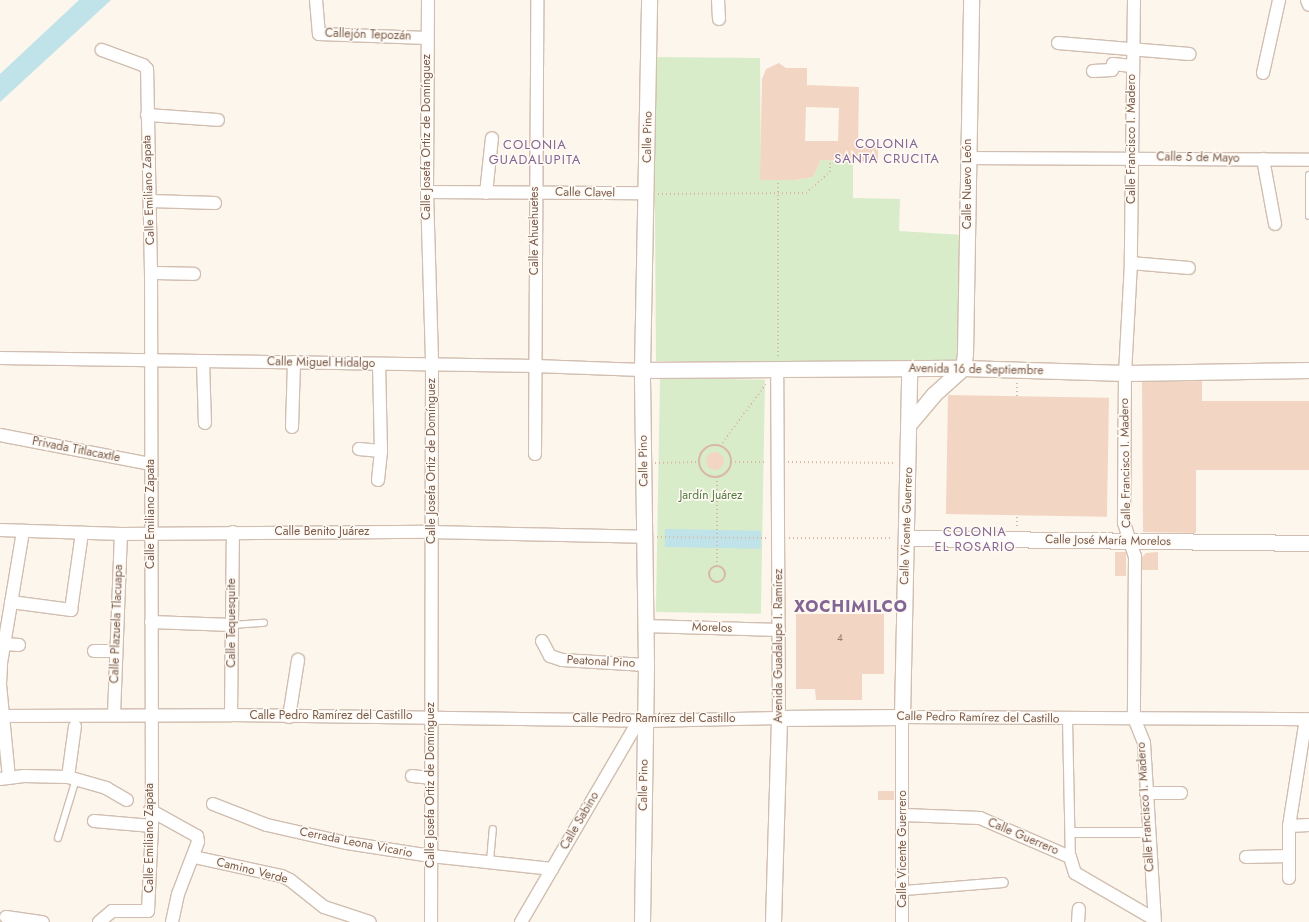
<!DOCTYPE html>
<html>
<head>
<meta charset="utf-8">
<style>
  body { margin:0 }
  #map { position:relative; width:1309px; height:922px; overflow:hidden; background:#fdf6ec; font-family:Jost,sans-serif }
  div>[style] { position:absolute }
  [style*='--x'] { left:calc(var(--x)*1px); top:calc(var(--y)*1px); width:calc(var(--w)*1px); rotate:calc(var(--a)*1deg) }
  .green>* { inset:0; background:#d8ecc9; transform-origin:0 0 }
  .water>* { inset:0; background:#bfe3e8; transform-origin:0 0 }
  .building>* { inset:0; background:#f3d5c3; transform-origin:0 0 }
  .round { border-radius:50% }
  .path>* { height:2px; margin-top:-1px; transform-origin:0; background:repeating-linear-gradient(90deg,#d9b8a5 0 1px,transparent 0 4px) }
  .path>.ring { margin:-1px; padding:0; box-sizing:content-box; background:none; border:2px solid #d9b8a5; border-radius:50% }
  .roads { filter:drop-shadow(1px 0 #d1beb0) drop-shadow(-1px 0 #d1beb0) drop-shadow(0 1px #d1beb0) drop-shadow(0 -1px #d1beb0) }
  .service>* { height:6px; margin:-3px; padding:0 3px; transform-origin:3px; border-radius:3px; background:#fff }
  .pedestrian>* { height:9px; margin:-4.5px; padding:0 4.5px; transform-origin:4.5px; border-radius:4.5px; background:#fff }
  .minor>* { height:12px; margin:-6px; padding:0 6px; transform-origin:6px; border-radius:6px; background:#fff }
  .tertiary>* { height:15px; margin:-7.5px; padding:0 7.5px; transform-origin:7.5px; border-radius:7.5px; background:#fff }
  span { translate:-50% -50%; white-space:nowrap; text-align:center; line-height:1.15; -webkit-text-stroke:3px #fffaf3; paint-order:stroke }
  .number-label { font-size:10px; color:#987a6a }
  .number-label span { -webkit-text-stroke-width:0 }
  .street-label { font-size:12px; color:#7a5c4d }
  .park-label { font-size:12px; color:#537a41 }
  .neighbourhood-label { font-size:13px; color:#846695; letter-spacing:1px }
  .district-label { font-size:16px; color:#846695; font-weight:700; letter-spacing:1px }
</style>
</head>
<body>
<div id="map">
  <div class="green">
    <div style="clip-path:polygon(654px 57px,760px 58px,761px 180px,795px 180px,813px 177px,821px 160px,853px 161px,853px 198px,900px 199px,899px 231px,963px 235px,959px 364px,656px 361px)"></div>
    <div style="left:660px;top:378px;width:105px;height:234px;rotate:1deg"></div>
  </div>
  <div class="water">
    <div style="clip-path:polygon(79px 0,111px 0,0 102px,0 74px)"></div>
    <div style="left:665px;top:529px;width:96px;height:18px;rotate:1deg"></div>
  </div>
  <div class="building">
    <div style="clip-path:polygon(evenodd,779px 63px,786px 68px,807px 68px,807px 85px,859px 87px,858px 146px,878px 147px,878px 162px,821px 160px,813px 177px,795px 180px,760px 180px,762px 79px,766px 69px,779px 63px,806px 107px,839px 108px,838px 141px,805px 141px,806px 107px)"></div>
    <div style="clip-path:polygon(1202px 381px,1202px 401px,1309px 401px,1309px 470px,1196px 470px,1196px 533px,1143px 532px,1142px 382px)"></div>
    <div style="left:948px;top:395px;width:161px;height:119px;rotate:1deg"></div>
    <div class="round" style="left:706px;top:452px;width:18px;height:18px"></div>
    <div style="left:1115px;top:552px;width:11px;height:24px"></div>
    <div style="clip-path:polygon(1158px 552px,1158px 570px,1142px 570px,1142px 557px,1146px 553px)"></div>
    <div style="clip-path:polygon(796px 614px,884px 614px,884px 674px,862px 674px,862px 700px,816px 700px,815px 689px,796px 689px)"></div>
    <div style="left:878px;top:791px;width:16px;height:9px"></div>
  </div>
  <div class="path">
    <div style="--x:658;--y:194;--w:148;--a:-0.4"></div>
    <div style="--x:806;--y:193;--w:32;--a:-41"></div>
    <div style="--x:830;--y:172;--w:12;--a:-90"></div>
    <div style="--x:778;--y:356;--w:176;--a:-90"></div>
    <div style="--x:1017;--y:396;--w:15;--a:-90"></div>
    <div class="ring" style="left:699px;top:445px;width:30px;height:30px"></div>
    <div style="--x:720;--y:446;--w:77;--a:-53.4"></div>
    <div style="--x:731;--y:462;--w:35;--a:0"></div>
    <div style="--x:788;--y:462;--w:108;--a:0.5"></div>
    <div style="--x:655;--y:463;--w:44;--a:-1.3"></div>
    <div style="--x:717;--y:477;--w:89;--a:90"></div>
    <div style="--x:1017;--y:526;--w:11;--a:-90"></div>
    <div style="--x:657;--y:537;--w:110;--a:0.5"></div>
    <div style="--x:789;--y:538;--w:104;--a:0"></div>
    <div class="ring" style="left:709px;top:566px;width:14px;height:14px"></div>
  </div>
  <div class="roads">
    <div class="service">
      <div style="--x:1309;--y:216;--w:41;--a:-90"></div>
      <div style="--x:232;--y:625;--w:32;--a:-4"></div>
      <div style="--x:58;--y:838;--w:62;--a:-73"></div>
      <div style="--x:490;--y:861;--w:32;--a:-85"></div>
    </div>
    <div class="pedestrian">
      <div style="--x:1067;--y:719;--w:138;--a:88.8"></div>
      <div style="--x:1070;--y:832;--w:78;--a:0"></div>
      <div style="--x:904;--y:890;--w:99;--a:-4.6"></div>
    </div>
    <div class="minor">
      <div style="--x:316;--y:0;--w:34;--a:85"></div>
      <div style="--x:319;--y:34;--w:108;--a:2.1"></div>
      <div style="--x:428;--y:0;--w:192;--a:90.3"></div>
      <div style="--x:427;--y:192;--w:172;--a:88.3"></div>
      <div style="--x:432;--y:364;--w:558;--a:90.1"></div>
      <div style="--x:718;--y:0;--w:19;--a:87"></div>
      <div style="--x:1134;--y:0;--w:263;--a:90.7"></div>
      <div style="--x:1131;--y:263;--w:110;--a:93.1"></div>
      <div style="--x:1125;--y:373;--w:150;--a:90.4"></div>
      <div style="--x:1124;--y:523;--w:35;--a:72"></div>
      <div style="--x:1135;--y:556;--w:162;--a:90.4"></div>
      <div style="--x:1134;--y:718;--w:27;--a:68"></div>
      <div style="--x:1144;--y:743;--w:179;--a:86.5"></div>
      <div style="--x:1307;--y:0;--w:5;--a:68"></div>
      <div style="--x:1058;--y:43;--w:132;--a:4.8"></div>
      <div style="--x:1093;--y:71;--w:19;--a:-3"></div>
      <div style="--x:1112;--y:70;--w:6;--a:-81"></div>
      <div style="--x:1113;--y:64;--w:19;--a:6"></div>
      <div style="--x:1263;--y:73;--w:75;--a:-77.6"></div>
      <div style="--x:147;--y:115;--w:71;--a:4"></div>
      <div style="--x:968;--y:158;--w:341;--a:0.3"></div>
      <div style="--x:1263;--y:159;--w:66;--a:79.5"></div>
      <div style="--x:427;--y:192;--w:220;--a:0.3"></div>
      <div style="--x:486;--y:193;--w:55;--a:-83.8"></div>
      <div style="--x:150;--y:201;--w:65;--a:1.8"></div>
      <div style="--x:1131;--y:263;--w:58;--a:4.9"></div>
      <div style="--x:151;--y:273;--w:43;--a:1.3"></div>
      <div style="--x:0;--y:358;--w:535;--a:0.86"></div>
      <div style="--x:535;--y:366;--w:107;--a:2.1"></div>
      <div style="--x:203;--y:361;--w:62;--a:88.2"></div>
      <div style="--x:292;--y:427;--w:65;--a:-88.2"></div>
      <div style="--x:0;--y:435;--w:154;--a:10.9"></div>
      <div style="--x:359;--y:449;--w:22;--a:5"></div>
      <div style="--x:535;--y:454;--w:454;--a:-89.7"></div>
      <div style="--x:378;--y:480;--w:29;--a:-84"></div>
      <div style="--x:381;--y:451;--w:87;--a:-91.3"></div>
      <div style="--x:0;--y:530;--w:121;--a:1.9"></div>
      <div style="--x:121;--y:534;--w:310;--a:-0.4"></div>
      <div style="--x:431;--y:532;--w:214;--a:1.3"></div>
      <div style="--x:11;--y:602;--w:61;--a:7.6"></div>
      <div style="--x:71;--y:610;--w:78;--a:-81.9"></div>
      <div style="--x:151;--y:622;--w:81;--a:2.1"></div>
      <div style="--x:645;--y:626;--w:134;--a:1.7"></div>
      <div style="--x:542;--y:641;--w:17;--a:62"></div>
      <div style="--x:550;--y:656;--w:13;--a:18"></div>
      <div style="--x:562;--y:660;--w:84;--a:3.4"></div>
      <div style="--x:5;--y:644;--w:14;--a:4"></div>
      <div style="--x:94;--y:651;--w:22;--a:0"></div>
      <div style="--x:114;--y:715;--w:181;--a:-87.8"></div>
      <div style="--x:231;--y:715;--w:183;--a:-89.4"></div>
      <div style="--x:0;--y:716;--w:231;--a:-0.2"></div>
      <div style="--x:231;--y:715;--w:414;--a:0.8"></div>
      <div style="--x:645;--y:721;--w:134;--a:-1.3"></div>
      <div style="--x:779;--y:718;--w:349;--a:-90.3"></div>
      <div style="--x:289;--y:717;--w:58;--a:-81"></div>
      <div style="--x:412;--y:776;--w:19;--a:6"></div>
      <div style="--x:68;--y:777;--w:51;--a:-82.2"></div>
      <div style="--x:9;--y:778;--w:94;--a:-95.5"></div>
      <div style="--x:0;--y:684;--w:21;--a:-87"></div>
      <div style="--x:1;--y:663;--w:134;--a:-80.5"></div>
      <div style="--x:0;--y:779;--w:24;--a:-7"></div>
      <div style="--x:24;--y:776;--w:44;--a:1.3"></div>
      <div style="--x:68;--y:777;--w:40;--a:16"></div>
      <div style="--x:106;--y:788;--w:24;--a:30"></div>
      <div style="--x:1146;--y:793;--w:35;--a:0"></div>
      <div style="--x:213;--y:804;--w:58;--a:21.3"></div>
      <div style="--x:267;--y:825;--w:82;--a:12.7"></div>
      <div style="--x:347;--y:843;--w:85;--a:8.8"></div>
      <div style="--x:431;--y:856;--w:122;--a:6.1"></div>
      <div style="--x:150;--y:810;--w:54;--a:29"></div>
      <div style="--x:197;--y:836;--w:6;--a:81"></div>
      <div style="--x:198;--y:842;--w:56;--a:111"></div>
      <div style="--x:178;--y:894;--w:29;--a:102"></div>
      <div style="--x:904;--y:815;--w:76;--a:2.3"></div>
      <div style="--x:980;--y:818;--w:98;--a:23.4"></div>
      <div style="--x:1070;--y:857;--w:17;--a:73"></div>
      <div style="--x:1075;--y:873;--w:91;--a:30.2"></div>
      <div style="--x:94;--y:821;--w:58;--a:4.9"></div>
      <div style="--x:1289;--y:826;--w:20;--a:-3"></div>
      <div style="--x:1289;--y:856;--w:22;--a:90"></div>
      <div style="--x:194;--y:857;--w:90;--a:12.2"></div>
      <div style="--x:282;--y:876;--w:9;--a:27"></div>
      <div style="--x:290;--y:880;--w:43;--a:38.5"></div>
      <div style="--x:324;--y:907;--w:48;--a:18.1"></div>
      <div style="--x:1246;--y:857;--w:43;--a:-1.3"></div>
      <div style="--x:1289;--y:856;--w:30;--a:-90"></div>
      <div style="--x:1289;--y:826;--w:108;--a:-81"></div>
      <div style="--x:6;--y:917;--w:37;--a:8"></div>
      <div style="--x:99;--y:922;--w:17;--a:-40"></div>
      <div style="--x:112;--y:911;--w:36;--a:0"></div>
      <div style="--x:148;--y:911;--w:85;--a:-87.3"></div>
      <div style="--x:152;--y:826;--w:553;--a:-90.1"></div>
      <div style="--x:151;--y:273;--w:204;--a:-91.1"></div>
      <div style="--x:147;--y:69;--w:6;--a:-135"></div>
      <div style="--x:143;--y:65;--w:44;--a:-159.9"></div>
      <div style="--x:521;--y:922;--w:234;--a:-59.7"></div>
      <div style="--x:902;--y:922;--w:205;--a:-90"></div>
      <div style="--x:902;--y:717;--w:407;--a:0.3"></div>
      <div style="--x:1078;--y:922;--w:13;--a:-86"></div>
    </div>
    <div class="tertiary">
      <div style="--x:642;--y:370;--w:321;--a:-0.4"></div>
      <div style="--x:963;--y:368;--w:162;--a:1.8"></div>
      <div style="--x:1125;--y:373;--w:184;--a:-0.9"></div>
      <div style="--x:909;--y:424;--w:38;--a:-50"></div>
      <div style="--x:933;--y:395;--w:40;--a:-42"></div>
      <div style="--x:963;--y:368;--w:15;--a:-82"></div>
      <div style="--x:965;--y:353;--w:353;--a:-89"></div>
      <div style="--x:906;--y:538;--w:403;--a:0.7"></div>
      <div style="--x:642;--y:922;--w:257;--a:-89.1"></div>
      <div style="--x:646;--y:665;--w:295;--a:-90.8"></div>
      <div style="--x:642;--y:370;--w:370;--a:-88.9"></div>
      <div style="--x:773;--y:922;--w:204;--a:-88.3"></div>
      <div style="--x:779;--y:718;--w:123;--a:-0.5"></div>
      <div style="--x:902;--y:717;--w:348;--a:-88.8"></div>
    </div>
  </div>
  <div class="number-label">
    <span style="left:840px;top:638px">4</span>
  </div>
  <div class="street-label">
    <span style="left:368px;top:35px;rotate:2deg">Callejón Tepozán</span>
    <span style="left:427px;top:137px;rotate:-90deg">Calle Josefa Ortiz de Domínguez</span>
    <span style="left:648px;top:137px;rotate:-89deg">Calle Pino</span>
    <span style="left:1132px;top:139px;rotate:-90deg">Calle Francisco I. Madero</span>
    <span style="left:1198px;top:158px;rotate:1deg">Calle 5 de Mayo</span>
    <span style="left:968px;top:184px;rotate:-90deg">Calle Nuevo León</span>
    <span style="left:149px;top:190px;rotate:-92deg">Calle Emiliano Zapata</span>
    <span style="left:585px;top:193px;rotate:1deg">Calle Clavel</span>
    <span style="left:535px;top:231px;rotate:-90deg">Calle Ahuehuetes</span>
    <span style="left:321px;top:363px;rotate:1deg">Calle Miguel Hidalgo</span>
    <span style="left:976px;top:370px;rotate:1deg">Avenida 16 de Septiembre</span>
    <span style="left:76px;top:450px;rotate:11deg">Privada Titlacaxtle</span>
    <span style="left:432px;top:461px;rotate:-90deg">Calle Josefa Ortiz de Domínguez</span>
    <span style="left:644px;top:461px;rotate:-91deg">Calle Pino</span>
    <span style="left:1126px;top:463px;rotate:-91deg">Calle Francisco I. Madero</span>
    <span style="left:151px;top:514px;rotate:-90deg">Calle Emiliano Zapata</span>
    <span style="left:907px;top:526px;rotate:-88deg">Calle Vicente Guerrero</span>
    <span style="left:322px;top:532px">Calle Benito Juárez</span>
    <span style="left:1108px;top:541px;rotate:1deg">Calle José María Morelos</span>
    <span style="left:232px;top:623px;rotate:-90deg">Calle Tequesquite</span>
    <span style="left:117px;top:624px;rotate:-88deg">Calle Plazuela Tlacuapa</span>
    <span style="left:712px;top:628px;rotate:2deg">Morelos</span>
    <span style="left:779px;top:646px;rotate:-90deg">Avenida Guadalupe I. Ramírez</span>
    <span style="left:601px;top:662px;rotate:3deg">Peatonal Pino</span>
    <span style="left:331px;top:716px">Calle Pedro Ramírez del Castillo</span>
    <span style="left:978px;top:718px;rotate:1deg">Calle Pedro Ramírez del Castillo</span>
    <span style="left:654px;top:719px">Calle Pedro Ramírez del Castillo</span>
    <span style="left:431px;top:785px;rotate:-90deg">Calle Josefa Ortiz de Domínguez</span>
    <span style="left:644px;top:785px;rotate:-89deg">Calle Pino</span>
    <span style="left:1146px;top:807px;rotate:-94deg">Calle Francisco I. Madero</span>
    <span style="left:580px;top:821px;rotate:-60deg">Calle Sabino</span>
    <span style="left:1023px;top:837px;rotate:23deg">Calle Guerrero</span>
    <span style="left:150px;top:838px;rotate:-90deg">Calle Emiliano Zapata</span>
    <span style="left:356px;top:843px;rotate:11deg">Cerrada Leona Vicario</span>
    <span style="left:903px;top:849px;rotate:-90deg">Calle Vicente Guerrero</span>
    <span style="left:252px;top:871px;rotate:14deg">Camino Verde</span>
  </div>
  <div class="park-label">
    <span style="left:711px;top:496px">Jardín Juárez</span>
  </div>
  <div class="neighbourhood-label">
    <span style="left:887px;top:152px">COLONIA<br>SANTA CRUCITA</span>
    <span style="left:535px;top:153px">COLONIA<br>GUADALUPITA</span>
    <span style="left:975px;top:540px">COLONIA<br>EL ROSARIO</span>
  </div>
  <div class="district-label">
    <span style="left:851px;top:607px">XOCHIMILCO</span>
  </div>
</div>
</body>
</html>
